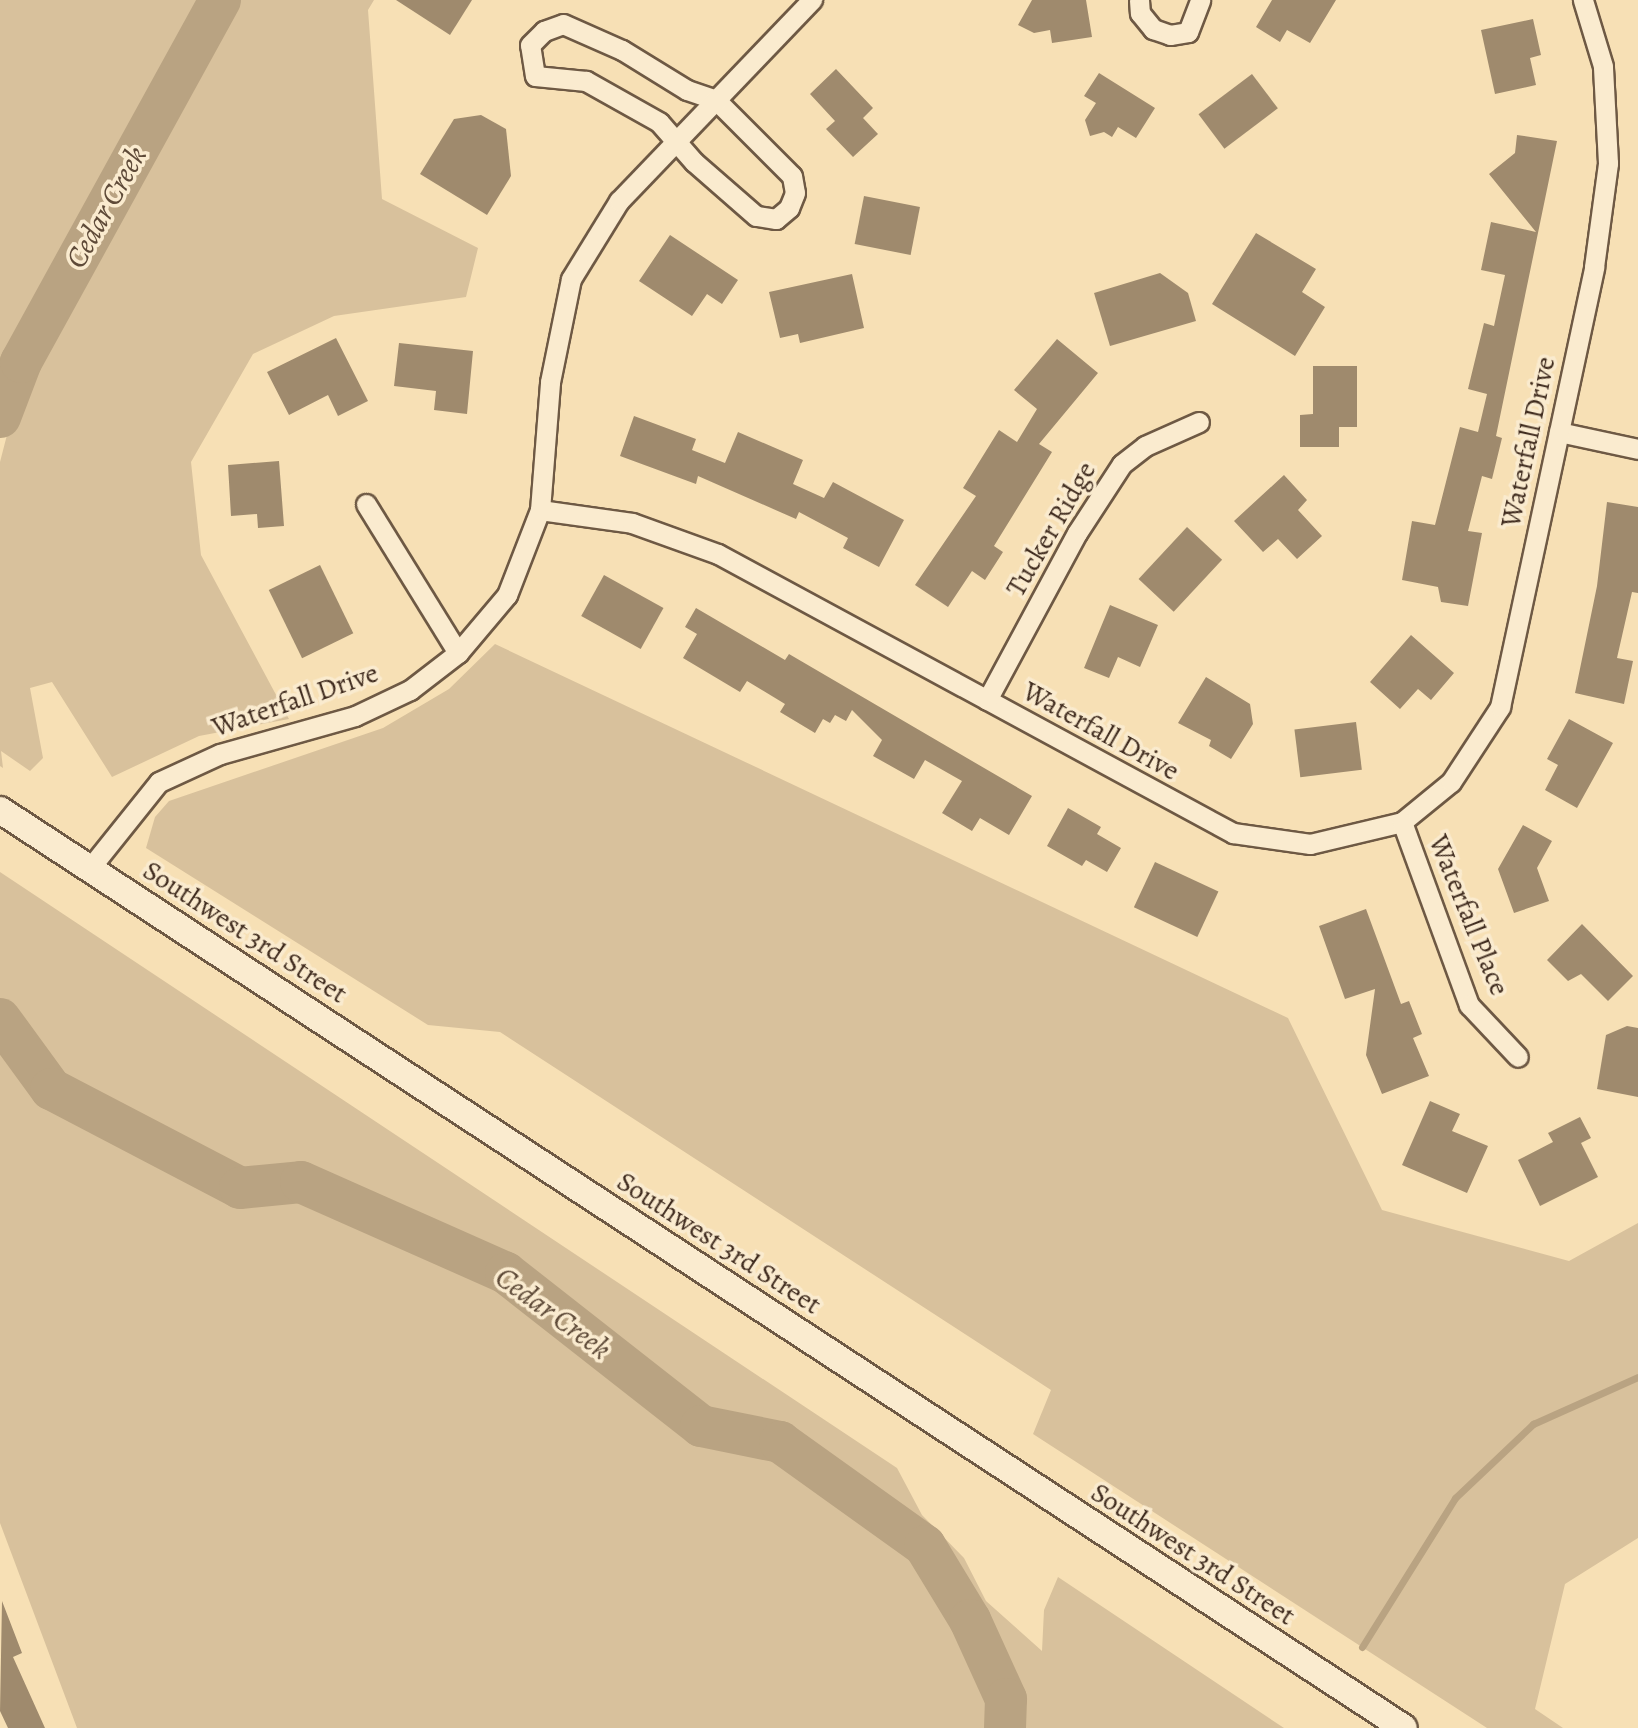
<!DOCTYPE html>
<html>
<head>
<meta charset="utf-8">
<style>
  body { margin:0 }
  #map { position:relative; width:1638px; height:1728px; overflow:hidden; background:#f7e0b5; font-family:Alegreya,serif }
  div>[style] { position:absolute }
  [style*='--x'] { left:calc(var(--x)*1px); top:calc(var(--y)*1px); width:calc(var(--w)*1px); rotate:calc(var(--a)*1deg) }
  .green>* { inset:0; background:#d8c19c }
  .stream>* { height:7px; margin:-3.5px; padding:0 3.5px; transform-origin:3.5px; border-radius:3.5px; background:#b9a382 }
  .river>* { height:42px; margin:-21px; padding:0 21px; transform-origin:21px; border-radius:21px; background:#b9a382 }
  .building>* { inset:0; background:#9f8a6d; transform-origin:0 0 }
  .roads { filter:drop-shadow(2px 0 #6e5944) drop-shadow(-2px 0 #6e5944) drop-shadow(0 2px #6e5944) drop-shadow(0 -2px #6e5944) }
  .street>* { height:19px; margin:-9.5px; padding:0 9.5px; transform-origin:9.5px; border-radius:9.5px; background:#faebcf }
  .secondary>* { height:26px; margin:-13px; padding:0 13px; transform-origin:13px; border-radius:13px; background:#faebcf }
  span { translate:-50% -50%; white-space:nowrap; text-align:center; line-height:1.15; -webkit-text-stroke:7px #faebcf; paint-order:stroke }
  .street-label { font-size:28px; color:#402c1f }
  .water-label { font-size:30px; color:#5e4a38; font-style:italic }
</style>
</head>
<body>
<div id="map">
  <div class="green">
    <div style="clip-path:polygon(0 0,220px 0,21px 362px,0 417px)"></div>
    <div style="clip-path:polygon(232px 0,374px 0,368px 10px,382px 199px,478px 248px,466px 297px,334px 316px,253px 354px,191px 462px,201px 555px,289px 719px,199px 736px,112px 777px,52px 682px,30px 688px,43px 758px,30px 771px,1px 751px,3px 768px,0 766px,0 462px,8px 431px,50px 337px)"></div>
    <div style="clip-path:polygon(495px 644px,1288px 1018px,1382px 1210px,1569px 1261px,1638px 1223px,1638px 1538px,1565px 1584px,1535px 1709px,1563px 1728px,1487px 1728px,1033px 1434px,1051px 1390px,500px 1032px,428px 1025px,146px 848px,155px 817px,169px 801px,383px 728px,449px 689px)"></div>
    <div style="clip-path:polygon(0 872px,897px 1468px,922px 1515px,964px 1558px,986px 1601px,1042px 1651px,1044px 1610px,1058px 1577px,1284px 1728px,77px 1728px,0 1523px)"></div>
  </div>
  <div class="stream">
    <div style="--x:1362;--y:1647;--w:176;--a:-58"></div>
    <div style="--x:1455;--y:1498;--w:108;--a:-43.5"></div>
    <div style="--x:1533;--y:1424;--w:115;--a:-24.1"></div>
  </div>
  <div class="river">
    <div style="--x:0;--y:417;--w:59;--a:-69.1"></div>
    <div style="--x:21;--y:362;--w:413;--a:-61.2"></div>
    <div style="--x:0;--y:1019;--w:87;--a:53.9"></div>
    <div style="--x:51;--y:1089;--w:213;--a:27.6"></div>
    <div style="--x:240;--y:1188;--w:61;--a:-5.6"></div>
    <div style="--x:301;--y:1182;--w:224;--a:23.9"></div>
    <div style="--x:506;--y:1273;--w:248;--a:38.1"></div>
    <div style="--x:701;--y:1426;--w:81;--a:11.4"></div>
    <div style="--x:780;--y:1442;--w:178;--a:35.6"></div>
    <div style="--x:925;--y:1546;--w:87;--a:58.7"></div>
    <div style="--x:970;--y:1620;--w:87;--a:65.5"></div>
    <div style="--x:1006;--y:1699;--w:29;--a:92"></div>
  </div>
  <div class="building">
    <div style="clip-path:polygon(396px 0,472px 0,450px 35px)"></div>
    <div style="clip-path:polygon(1032px 0,1086px 0,1092px 37px,1052px 43px,1050px 30px,1034px 33px,1018px 25px)"></div>
    <div style="clip-path:polygon(1272px 0,1336px 0,1310px 43px,1287px 30px,1280px 42px,1256px 27px)"></div>
    <div style="clip-path:polygon(1533px 19px,1541px 55px,1530px 58px,1536px 85px,1495px 94px,1481px 30px)"></div>
    <div style="clip-path:polygon(836px 69px,873px 108px,863px 118px,878px 134px,853px 157px,826px 129px,835px 121px,810px 94px)"></div>
    <div style="clip-path:polygon(1099px 73px,1155px 108px,1136px 138px,1118px 127px,1112px 137px,1104px 132px,1090px 136px,1085px 120px,1096px 103px,1084px 96px)"></div>
    <div style="left:1252px;top:74px;width:43px;height:67px;rotate:53deg"></div>
    <div style="clip-path:polygon(481px 115px,506px 129px,511px 176px,487px 215px,420px 174px,454px 119px)"></div>
    <div style="clip-path:polygon(1517px 135px,1557px 141px,1496px 436px,1502px 438px,1492px 479px,1482px 476px,1468px 531px,1482px 533px,1468px 606px,1441px 602px,1438px 587px,1402px 580px,1412px 521px,1435px 525px,1460px 427px,1478px 432px,1487px 394px,1468px 389px,1484px 323px,1494px 326px,1505px 275px,1481px 270px,1491px 222px,1536px 232px,1489px 174px,1515px 153px)"></div>
    <div style="left:864px;top:196px;width:57px;height:49px;rotate:11deg"></div>
    <div style="clip-path:polygon(1256px 233px,1316px 269px,1302px 292px,1325px 307px,1295px 356px,1212px 304px)"></div>
    <div style="clip-path:polygon(670px 235px,738px 280px,722px 304px,707px 294px,692px 316px,639px 281px)"></div>
    <div style="clip-path:polygon(1160px 273px,1188px 293px,1196px 321px,1110px 346px,1094px 293px)"></div>
    <div style="clip-path:polygon(852px 274px,864px 328px,800px 343px,798px 334px,780px 338px,769px 292px)"></div>
    <div style="clip-path:polygon(336px 338px,368px 401px,338px 416px,328px 395px,289px 415px,267px 372px)"></div>
    <div style="clip-path:polygon(1057px 339px,1098px 373px,1039px 444px,1052px 452px,994px 546px,1003px 552px,985px 580px,972px 571px,948px 607px,915px 585px,976px 496px,963px 488px,999px 430px,1017px 442px,1037px 409px,1014px 390px)"></div>
    <div style="clip-path:polygon(399px 343px,473px 351px,467px 414px,434px 410px,436px 391px,394px 386px)"></div>
    <div style="clip-path:polygon(1313px 366px,1357px 366px,1357px 427px,1339px 427px,1339px 447px,1300px 447px,1300px 415px,1313px 414px)"></div>
    <div style="clip-path:polygon(634px 416px,696px 439px,692px 450px,725px 463px,738px 432px,803px 460px,793px 484px,824px 498px,833px 482px,904px 520px,879px 567px,843px 548px,848px 538px,799px 512px,796px 519px,698px 476px,696px 484px,620px 456px)"></div>
    <div style="clip-path:polygon(279px 461px,284px 526px,258px 528px,257px 514px,231px 516px,228px 465px)"></div>
    <div style="clip-path:polygon(1284px 475px,1307px 500px,1298px 510px,1322px 536px,1297px 559px,1278px 539px,1263px 552px,1234px 521px)"></div>
    <div style="clip-path:polygon(1607px 502px,1638px 507px,1638px 593px,1632px 592px,1617px 658px,1633px 661px,1624px 704px,1575px 693px,1597px 586px)"></div>
    <div style="left:1187px;top:527px;width:48px;height:71px;rotate:43deg"></div>
    <div style="left:320px;top:565px;width:76px;height:57px;rotate:64deg"></div>
    <div style="left:604px;top:575px;width:68px;height:47px;rotate:29deg"></div>
    <div style="clip-path:polygon(1110px 605px,1158px 625px,1140px 667px,1118px 657px,1109px 678px,1084px 668px)"></div>
    <div style="clip-path:polygon(696px 608px,785px 660px,789px 654px,1032px 796px,1009px 835px,980px 818px,972px 831px,942px 813px,962px 781px,925px 760px,914px 779px,873px 756px,882px 740px,852px 710px,846px 721px,835px 715px,830px 723px,823px 719px,815px 733px,780px 712px,785px 704px,747px 681px,740px 692px,683px 658px,697px 634px,685px 627px)"></div>
    <div style="clip-path:polygon(1411px 635px,1454px 673px,1431px 700px,1418px 689px,1400px 709px,1370px 682px)"></div>
    <div style="clip-path:polygon(1206px 677px,1250px 704px,1253px 724px,1231px 759px,1209px 746px,1211px 740px,1178px 723px)"></div>
    <div style="clip-path:polygon(1569px 719px,1613px 743px,1577px 808px,1545px 790px,1558px 765px,1547px 759px)"></div>
    <div style="left:1356px;top:722px;width:48px;height:62px;rotate:83deg"></div>
    <div style="clip-path:polygon(1068px 808px,1101px 827px,1097px 834px,1121px 848px,1107px 872px,1086px 860px,1082px 866px,1047px 846px)"></div>
    <div style="clip-path:polygon(1523px 825px,1552px 841px,1537px 868px,1549px 901px,1514px 913px,1498px 869px)"></div>
    <div style="left:1155px;top:862px;width:70px;height:50px;rotate:25deg"></div>
    <div style="clip-path:polygon(1366px 909px,1401px 1004px,1409px 1001px,1422px 1034px,1413px 1038px,1429px 1076px,1382px 1094px,1366px 1055px,1375px 989px,1345px 999px,1319px 926px)"></div>
    <div style="clip-path:polygon(1582px 924px,1633px 976px,1608px 1001px,1581px 974px,1568px 981px,1547px 960px)"></div>
    <div style="clip-path:polygon(1627px 1026px,1638px 1028px,1638px 1097px,1597px 1089px,1606px 1035px)"></div>
    <div style="clip-path:polygon(1430px 1101px,1460px 1114px,1452px 1131px,1488px 1146px,1467px 1193px,1402px 1165px)"></div>
    <div style="clip-path:polygon(1580px 1117px,1591px 1138px,1581px 1143px,1598px 1177px,1540px 1206px,1518px 1160px,1553px 1142px,1548px 1133px)"></div>
    <div style="clip-path:polygon(2px 1601px,22px 1653px,13px 1657px,45px 1728px,8px 1728px,0 1711px)"></div>
  </div>
  <div class="roads">
    <div class="street">
      <div style="--x:1139;--y:0;--w:13;--a:86"></div>
      <div style="--x:1140;--y:13;--w:21;--a:51"></div>
      <div style="--x:1153;--y:29;--w:18;--a:19"></div>
      <div style="--x:1170;--y:35;--w:18;--a:-9"></div>
      <div style="--x:1188;--y:32;--w:34;--a:-69"></div>
      <div style="--x:563;--y:24;--w:64;--a:23.8"></div>
      <div style="--x:622;--y:50;--w:76;--a:31.6"></div>
      <div style="--x:687;--y:90;--w:31;--a:19"></div>
      <div style="--x:716;--y:100;--w:107;--a:45"></div>
      <div style="--x:792;--y:176;--w:17;--a:80"></div>
      <div style="--x:795;--y:193;--w:16;--a:112"></div>
      <div style="--x:789;--y:208;--w:17;--a:140"></div>
      <div style="--x:776;--y:219;--w:20;--a:-171"></div>
      <div style="--x:756;--y:216;--w:82;--a:-138.9"></div>
      <div style="--x:694;--y:162;--w:53;--a:-131.2"></div>
      <div style="--x:659;--y:122;--w:84;--a:-150.7"></div>
      <div style="--x:586;--y:81;--w:51;--a:-174.4"></div>
      <div style="--x:535;--y:76;--w:31;--a:-99"></div>
      <div style="--x:530;--y:45;--w:20;--a:-45"></div>
      <div style="--x:544;--y:31;--w:20;--a:-20"></div>
      <div style="--x:1559;--y:432;--w:81;--a:12.1"></div>
      <div style="--x:366;--y:504;--w:175;--a:58.3"></div>
      <div style="--x:540;--y:510;--w:93;--a:8"></div>
      <div style="--x:632;--y:523;--w:91;--a:19.8"></div>
      <div style="--x:718;--y:554;--w:586;--a:28.45"></div>
      <div style="--x:1233;--y:833;--w:78;--a:8.1"></div>
      <div style="--x:1310;--y:844;--w:95;--a:-13.4"></div>
      <div style="--x:1402;--y:822;--w:63;--a:-39.2"></div>
      <div style="--x:1451;--y:782;--w:90;--a:-56.8"></div>
      <div style="--x:1500;--y:707;--w:450;--a:-77.9"></div>
      <div style="--x:1594;--y:267;--w:105;--a:-82.3"></div>
      <div style="--x:1608;--y:163;--w:97;--a:-93"></div>
      <div style="--x:1603;--y:66;--w:69;--a:-106.9"></div>
      <div style="--x:987;--y:700;--w:190;--a:-61.7"></div>
      <div style="--x:1077;--y:533;--w:82;--a:-56.9"></div>
      <div style="--x:1122;--y:464;--w:29;--a:-38"></div>
      <div style="--x:1145;--y:446;--w:59;--a:-24"></div>
      <div style="--x:1402;--y:822;--w:195;--a:69.9"></div>
      <div style="--x:1469;--y:1005;--w:71;--a:46.7"></div>
      <div style="--x:90;--y:868;--w:110;--a:-51.3"></div>
      <div style="--x:159;--y:782;--w:67;--a:-24.7"></div>
      <div style="--x:220;--y:754;--w:140;--a:-15.7"></div>
      <div style="--x:355;--y:716;--w:61;--a:-25.3"></div>
      <div style="--x:410;--y:690;--w:61;--a:-37.6"></div>
      <div style="--x:458;--y:653;--w:76;--a:-49.8"></div>
      <div style="--x:507;--y:595;--w:91;--a:-68.8"></div>
      <div style="--x:540;--y:510;--w:128;--a:-85.5"></div>
      <div style="--x:550;--y:382;--w:105;--a:-78.5"></div>
      <div style="--x:571;--y:279;--w:92;--a:-58.4"></div>
      <div style="--x:619;--y:201;--w:279;--a:-46.2"></div>
    </div>
    <div class="secondary">
      <div style="--x:0;--y:810;--w:1677;--a:33.18"></div>
    </div>
  </div>
  <div class="street-label">
    <span style="left:1528px;top:442px;rotate:-78deg">Waterfall Drive</span>
    <span style="left:1051px;top:529px;rotate:-60deg">Tucker Ridge</span>
    <span style="left:295px;top:700px;rotate:-19deg">Waterfall Drive</span>
    <span style="left:1101px;top:731px;rotate:29deg">Waterfall Drive</span>
    <span style="left:1469px;top:915px;rotate:68deg">Waterfall Place</span>
    <span style="left:245px;top:932px;rotate:33deg">Southwest 3rd Street</span>
    <span style="left:719px;top:1243px;rotate:33deg">Southwest 3rd Street</span>
    <span style="left:1193px;top:1554px;rotate:33deg">Southwest 3rd Street</span>
  </div>
  <div class="water-label">
    <span style="left:106px;top:207px;rotate:-61deg">Cedar Creek</span>
    <span style="left:553px;top:1313px;rotate:36deg">Cedar Creek</span>
  </div>
</div>
</body>
</html>
